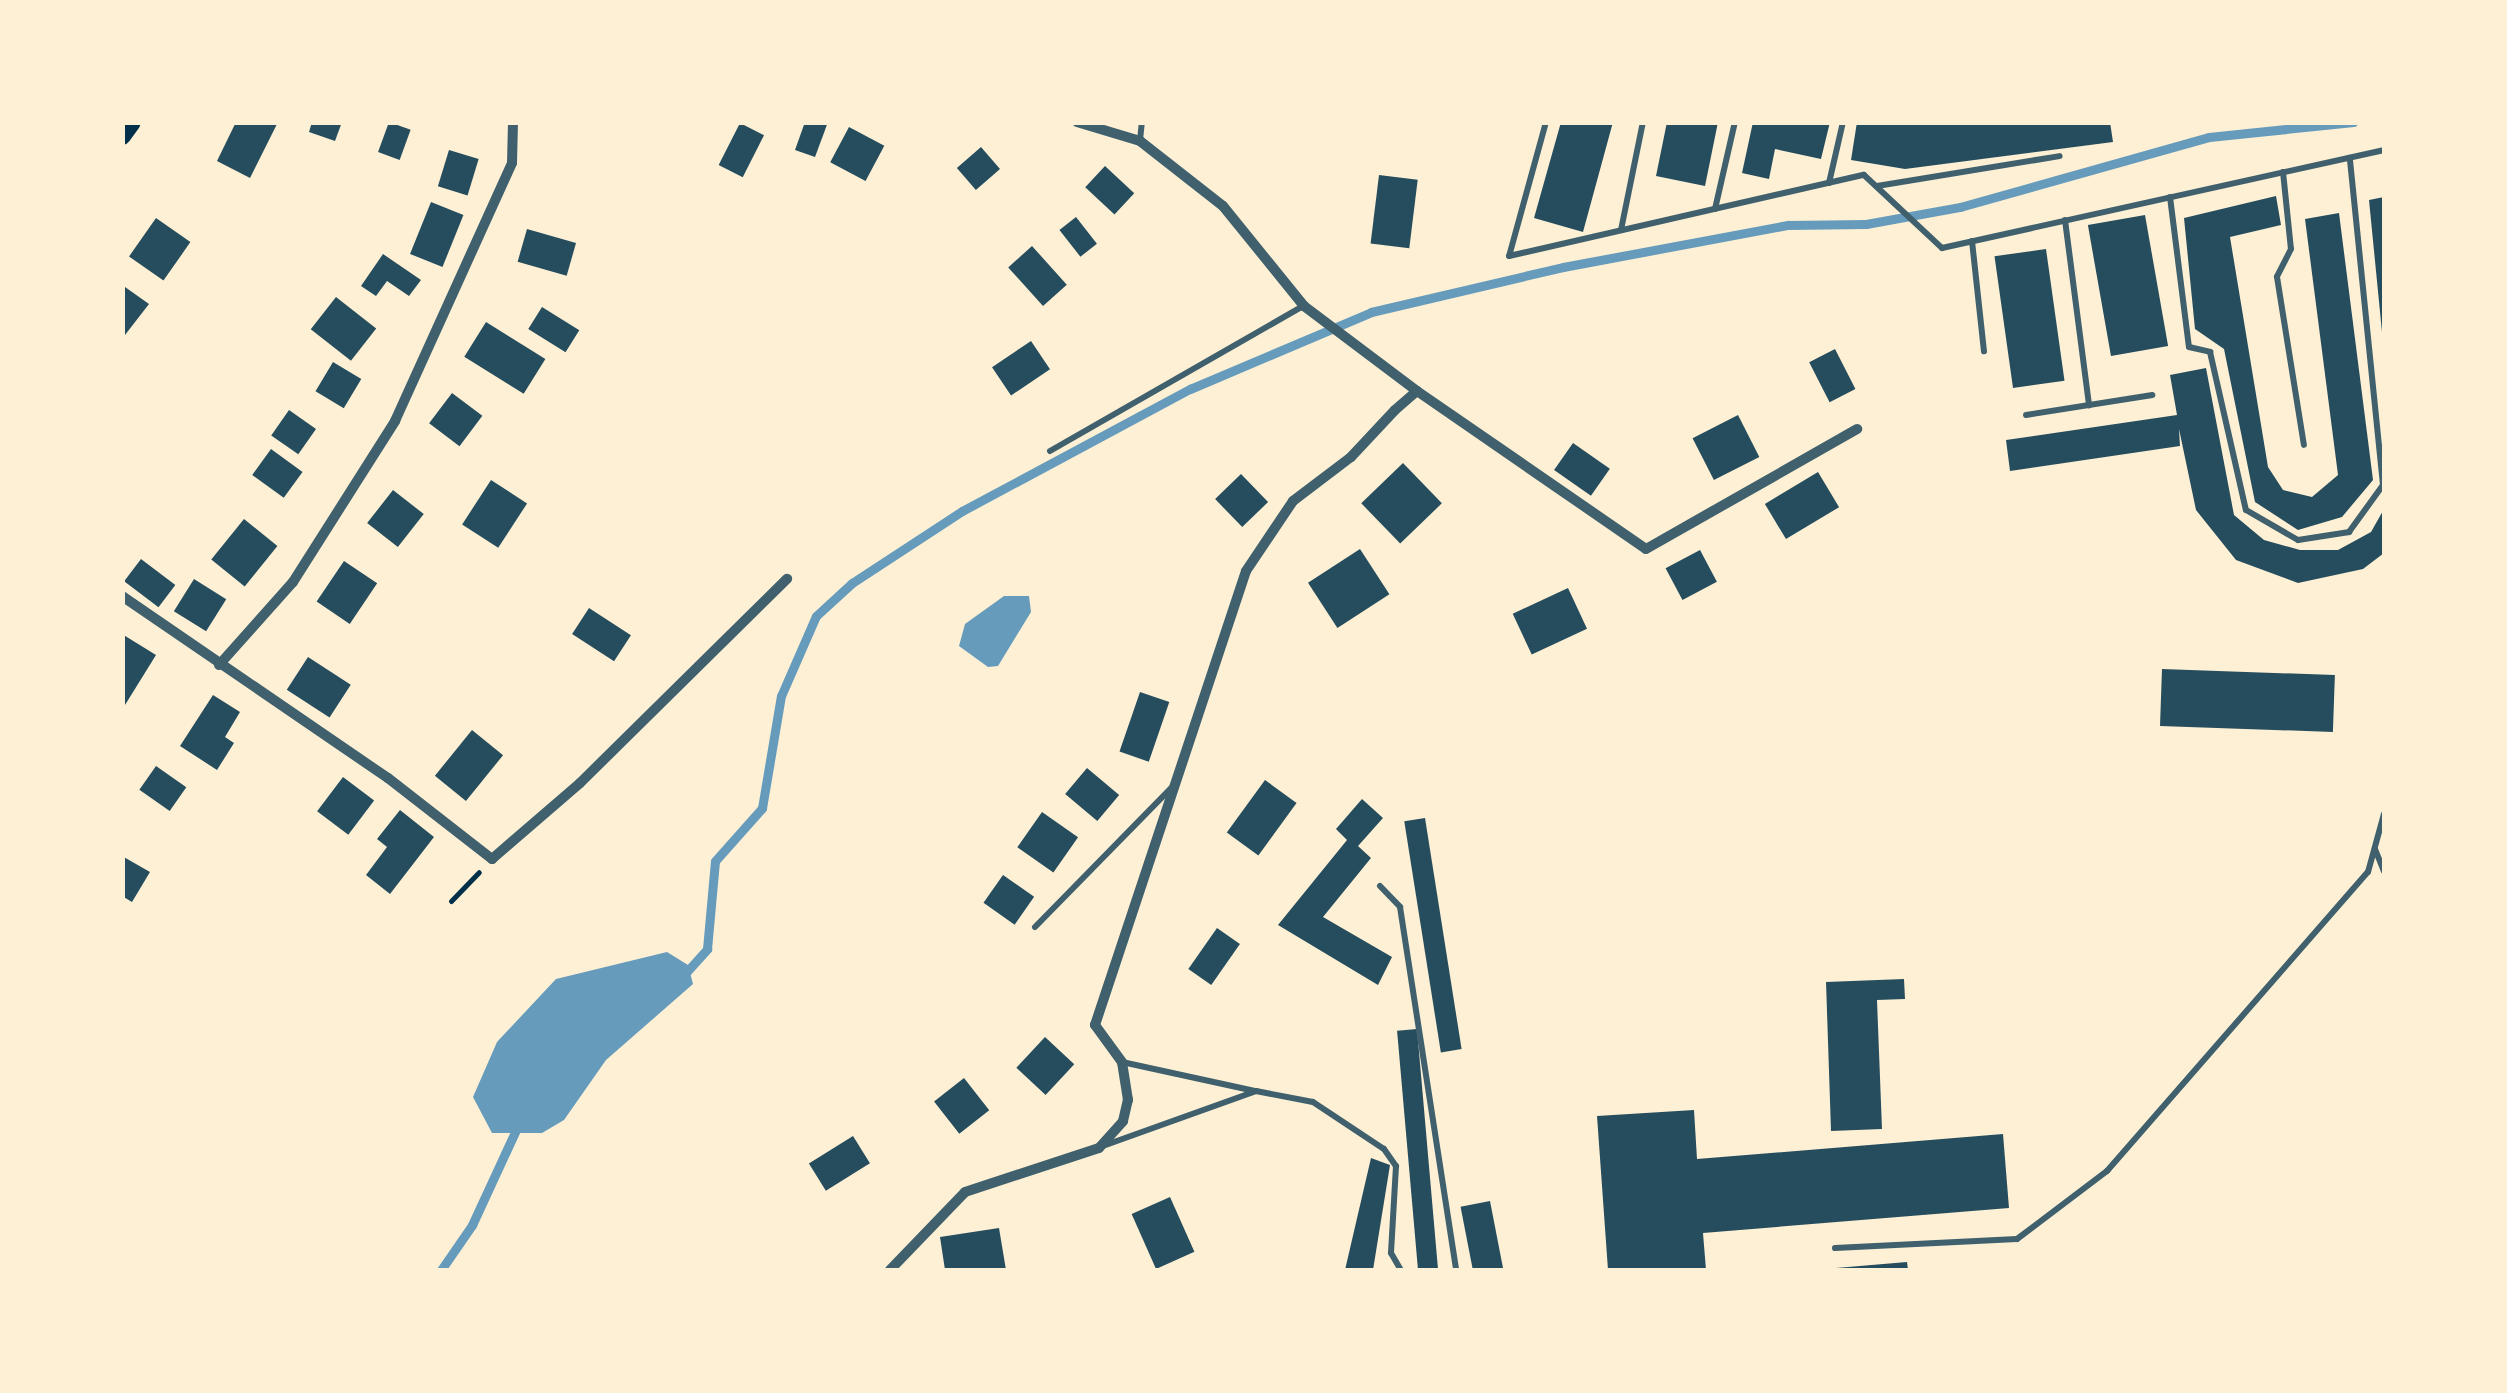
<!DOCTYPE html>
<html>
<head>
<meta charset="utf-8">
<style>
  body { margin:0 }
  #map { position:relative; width:2507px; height:1393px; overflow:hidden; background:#fdf0d5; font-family:Overpass,sans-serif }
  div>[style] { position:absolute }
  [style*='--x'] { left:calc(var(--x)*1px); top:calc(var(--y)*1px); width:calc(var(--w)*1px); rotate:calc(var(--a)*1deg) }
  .water>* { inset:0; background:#669bbc }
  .stream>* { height:9px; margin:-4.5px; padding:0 4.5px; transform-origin:4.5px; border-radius:4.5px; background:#669bbc }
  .building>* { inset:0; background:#264d5e; transform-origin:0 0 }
  .path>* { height:5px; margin:-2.5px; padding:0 2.5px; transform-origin:2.5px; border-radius:2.5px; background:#003049 }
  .service>* { height:6px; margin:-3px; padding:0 3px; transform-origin:3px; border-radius:3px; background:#3f606c }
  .minor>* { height:10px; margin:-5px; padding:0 5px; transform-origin:5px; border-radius:5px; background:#3f606c }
  .secondary>* { height:18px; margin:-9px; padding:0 9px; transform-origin:9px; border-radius:9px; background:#003049 }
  span { translate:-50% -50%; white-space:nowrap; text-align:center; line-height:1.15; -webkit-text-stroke:8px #fdf0d5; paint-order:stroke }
  .frame { position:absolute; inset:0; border:125px solid #fdf0d5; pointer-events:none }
</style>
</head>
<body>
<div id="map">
  <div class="water">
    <div style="clip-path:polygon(1004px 596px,1029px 596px,1031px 612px,998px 666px,988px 667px,959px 646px,965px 624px)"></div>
    <div style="clip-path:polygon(667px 952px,688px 965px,693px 984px,606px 1060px,564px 1120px,542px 1133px,492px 1133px,473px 1097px,497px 1042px,556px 979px)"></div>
  </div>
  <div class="stream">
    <div style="--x:682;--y:977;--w:38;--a:-48"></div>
    <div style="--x:707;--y:949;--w:88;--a:-84.8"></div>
    <div style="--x:715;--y:861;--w:71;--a:-48.4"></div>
    <div style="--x:762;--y:808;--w:114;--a:-80.4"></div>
    <div style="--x:781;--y:696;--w:87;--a:-66.4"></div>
    <div style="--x:816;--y:616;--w:49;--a:-42.5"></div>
    <div style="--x:852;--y:583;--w:131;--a:-33.2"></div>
    <div style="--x:962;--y:511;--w:259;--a:-28.2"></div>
    <div style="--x:1190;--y:389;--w:197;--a:-23"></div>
    <div style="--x:1371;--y:312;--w:197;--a:-13.2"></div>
    <div style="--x:1563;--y:267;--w:229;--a:-10.6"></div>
    <div style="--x:1788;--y:225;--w:78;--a:-0.7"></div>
    <div style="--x:1866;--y:224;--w:96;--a:-10.3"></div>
    <div style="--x:1960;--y:207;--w:259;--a:-15.7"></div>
    <div style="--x:2209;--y:137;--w:145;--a:-5.9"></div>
    <div style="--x:441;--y:1270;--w:55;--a:-55.4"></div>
    <div style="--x:472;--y:1225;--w:117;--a:-65.2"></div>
  </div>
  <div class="building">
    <div style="clip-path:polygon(236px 122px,278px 122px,250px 178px,217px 161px)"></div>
    <div style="clip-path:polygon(312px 122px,342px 122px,335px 141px,309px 132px)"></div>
    <div style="left:389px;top:122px;width:23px;height:32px;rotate:20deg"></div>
    <div style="clip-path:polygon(805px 122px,828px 122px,815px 157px,795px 150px)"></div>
    <div style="clip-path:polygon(1561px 122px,1613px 122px,1583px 232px,1534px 218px)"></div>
    <div style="clip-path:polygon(1667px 122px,1718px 122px,1705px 186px,1656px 176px)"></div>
    <div style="clip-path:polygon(1753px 122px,1830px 122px,1821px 159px,1775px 149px,1769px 179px,1742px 173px)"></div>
    <div style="clip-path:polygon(1857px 122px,2110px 122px,2113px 142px,1905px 169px,1851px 160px)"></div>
    <div style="left:740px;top:123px;width:27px;height:47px;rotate:27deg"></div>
    <div style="left:849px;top:127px;width:40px;height:40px;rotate:28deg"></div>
    <div style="left:981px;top:147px;width:29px;height:32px;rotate:49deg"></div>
    <div style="left:449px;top:150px;width:31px;height:38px;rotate:17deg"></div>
    <div style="left:1105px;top:166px;width:40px;height:29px;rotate:43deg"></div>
    <div style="left:1379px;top:175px;width:39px;height:69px;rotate:7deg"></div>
    <div style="clip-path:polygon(2276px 196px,2281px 225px,2230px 237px,2268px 467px,2283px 490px,2312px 497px,2338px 475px,2305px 219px,2339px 213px,2373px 480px,2342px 517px,2298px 530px,2255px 502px,2224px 349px,2195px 329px,2184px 218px)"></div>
    <div style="clip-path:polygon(2384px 197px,2384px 332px,2382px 332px,2369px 200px)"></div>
    <div style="left:431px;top:202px;width:35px;height:56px;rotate:22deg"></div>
    <div style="left:2145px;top:215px;width:133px;height:58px;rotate:80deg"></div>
    <div style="left:1076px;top:217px;width:34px;height:21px;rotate:52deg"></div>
    <div style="left:156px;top:218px;width:42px;height:47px;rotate:35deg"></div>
    <div style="left:527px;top:229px;width:51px;height:34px;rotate:16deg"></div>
    <div style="left:1032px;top:246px;width:52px;height:32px;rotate:48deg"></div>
    <div style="left:2046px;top:249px;width:133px;height:52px;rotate:82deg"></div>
    <div style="clip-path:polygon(383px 254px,421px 280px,409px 296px,387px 281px,376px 296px,361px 286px)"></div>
    <div style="clip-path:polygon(125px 287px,149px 304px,125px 335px,122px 290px)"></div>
    <div style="left:336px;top:297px;width:51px;height:41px;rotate:38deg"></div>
    <div style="left:542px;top:307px;width:44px;height:26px;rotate:32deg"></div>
    <div style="left:486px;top:322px;width:70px;height:41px;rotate:32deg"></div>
    <div style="left:1031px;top:341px;width:34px;height:47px;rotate:56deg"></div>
    <div style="left:1835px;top:349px;width:45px;height:29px;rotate:63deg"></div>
    <div style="left:333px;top:362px;width:33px;height:34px;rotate:31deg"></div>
    <div style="clip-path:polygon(2206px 368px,2234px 515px,2264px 540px,2300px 550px,2338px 550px,2371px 532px,2384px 509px,2384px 553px,2363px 569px,2298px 583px,2236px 560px,2196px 510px,2179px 429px,2180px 446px,2010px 471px,2006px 440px,2177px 415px,2170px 375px)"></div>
    <div style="left:452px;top:393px;width:38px;height:38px;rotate:37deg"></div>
    <div style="left:289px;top:410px;width:33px;height:31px;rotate:35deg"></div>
    <div style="left:1738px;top:415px;width:47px;height:51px;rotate:63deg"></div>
    <div style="left:1573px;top:443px;width:45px;height:33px;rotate:35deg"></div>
    <div style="left:271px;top:449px;width:39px;height:32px;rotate:36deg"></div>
    <div style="left:1403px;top:463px;width:56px;height:58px;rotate:46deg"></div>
    <div style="left:1818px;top:472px;width:41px;height:62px;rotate:59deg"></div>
    <div style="left:1241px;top:474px;width:39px;height:36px;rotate:46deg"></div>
    <div style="left:491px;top:480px;width:43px;height:53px;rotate:33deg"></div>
    <div style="left:393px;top:490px;width:39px;height:42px;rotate:38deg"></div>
    <div style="left:244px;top:519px;width:43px;height:52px;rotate:39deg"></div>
    <div style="left:1360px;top:549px;width:54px;height:62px;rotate:57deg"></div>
    <div style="left:1700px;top:550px;width:36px;height:39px;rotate:62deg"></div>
    <div style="left:141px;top:559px;width:43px;height:28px;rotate:37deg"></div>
    <div style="left:344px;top:561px;width:40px;height:49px;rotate:34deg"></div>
    <div style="left:194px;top:579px;width:38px;height:38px;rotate:32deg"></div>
    <div style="left:1568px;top:588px;width:45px;height:61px;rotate:65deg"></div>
    <div style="left:589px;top:608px;width:50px;height:31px;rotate:33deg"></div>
    <div style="clip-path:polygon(122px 634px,156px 655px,125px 705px,122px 704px)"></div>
    <div style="left:308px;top:657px;width:51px;height:39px;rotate:33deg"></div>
    <div style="left:2162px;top:669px;width:173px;height:57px;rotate:2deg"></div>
    <div style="left:1140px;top:692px;width:31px;height:63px;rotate:19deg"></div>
    <div style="clip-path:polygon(213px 695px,240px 712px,225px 737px,234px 743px,217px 770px,180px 746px)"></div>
    <div style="left:472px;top:730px;width:40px;height:59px;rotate:39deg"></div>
    <div style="left:156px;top:766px;width:37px;height:29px;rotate:35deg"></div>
    <div style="left:1087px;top:768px;width:42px;height:34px;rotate:40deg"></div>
    <div style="left:343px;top:777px;width:39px;height:43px;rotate:37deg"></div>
    <div style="left:1265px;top:780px;width:39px;height:65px;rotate:36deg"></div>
    <div style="clip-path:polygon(1362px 799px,1383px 818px,1358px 846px,1371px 858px,1323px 917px,1392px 957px,1378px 985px,1278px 925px,1347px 840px,1336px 829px)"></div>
    <div style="clip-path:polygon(400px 810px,434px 837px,390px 894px,366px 875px,387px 847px,377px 839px)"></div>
    <div style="left:1042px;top:812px;width:44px;height:43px;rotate:35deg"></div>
    <div style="left:1425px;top:818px;width:234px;height:21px;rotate:81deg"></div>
    <div style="clip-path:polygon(122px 856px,150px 872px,132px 902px,122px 896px)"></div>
    <div style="left:1003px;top:875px;width:38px;height:34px;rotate:35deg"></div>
    <div style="left:1217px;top:928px;width:28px;height:50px;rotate:35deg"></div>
    <div style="clip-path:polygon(1904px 979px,1905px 999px,1877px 1000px,1882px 1129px,1831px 1131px,1826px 982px)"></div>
    <div style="left:1417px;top:1029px;width:242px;height:20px;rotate:85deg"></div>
    <div style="left:1045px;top:1037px;width:40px;height:42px;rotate:43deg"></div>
    <div style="left:964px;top:1078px;width:41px;height:38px;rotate:52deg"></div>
    <div style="clip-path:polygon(1694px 1110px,1697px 1159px,2003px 1134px,2009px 1208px,1703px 1233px,1706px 1270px,1608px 1270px,1597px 1116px)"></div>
    <div style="left:853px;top:1136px;width:32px;height:52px;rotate:58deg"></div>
    <div style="clip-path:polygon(1371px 1158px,1390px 1165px,1373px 1270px,1345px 1270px)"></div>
    <div style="left:1170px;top:1197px;width:60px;height:42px;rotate:66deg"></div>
    <div style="left:1490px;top:1201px;width:70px;height:30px;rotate:79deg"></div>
    <div style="clip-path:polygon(999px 1228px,1006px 1270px,945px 1270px,940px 1237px)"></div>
    <div style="clip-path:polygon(1907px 1262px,1908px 1270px,1836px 1270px,1836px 1268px)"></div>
  </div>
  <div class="path">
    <div style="--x:451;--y:901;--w:40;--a:-46"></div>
  </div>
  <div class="service">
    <div style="--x:1546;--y:122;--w:139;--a:105.4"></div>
    <div style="--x:1509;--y:256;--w:364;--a:-12.9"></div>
    <div style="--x:1864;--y:175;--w:107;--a:43.1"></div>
    <div style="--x:1942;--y:248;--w:453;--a:-12.5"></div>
    <div style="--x:1140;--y:140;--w:18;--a:-84"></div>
    <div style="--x:2283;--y:172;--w:77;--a:84.1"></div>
    <div style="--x:2291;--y:249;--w:31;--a:117"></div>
    <div style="--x:2277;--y:277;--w:170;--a:80.9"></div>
    <div style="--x:1829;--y:183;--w:63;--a:-77.1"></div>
    <div style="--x:1877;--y:186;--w:185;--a:-9.3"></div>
    <div style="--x:2170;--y:197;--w:151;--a:82.8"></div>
    <div style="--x:2189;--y:347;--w:22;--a:13"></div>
    <div style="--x:2210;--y:352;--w:162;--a:77.2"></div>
    <div style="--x:2246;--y:510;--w:60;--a:30"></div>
    <div style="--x:2298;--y:540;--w:52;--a:-8.9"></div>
    <div style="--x:2349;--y:532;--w:58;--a:-54.1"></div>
    <div style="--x:2383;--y:485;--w:329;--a:-95.8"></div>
    <div style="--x:1715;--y:209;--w:89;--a:-77.1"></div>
    <div style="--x:2065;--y:220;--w:187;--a:82.6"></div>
    <div style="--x:1621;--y:230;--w:110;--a:-78.5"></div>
    <div style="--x:1972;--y:241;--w:111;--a:83.8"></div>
    <div style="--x:2026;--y:415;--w:128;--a:-9"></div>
    <div style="--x:1050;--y:451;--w:292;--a:-29.8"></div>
    <div style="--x:2375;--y:849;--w:24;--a:68"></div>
    <div style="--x:1380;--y:886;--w:29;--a:46"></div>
    <div style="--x:1400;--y:907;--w:367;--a:81.2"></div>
    <div style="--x:1035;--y:927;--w:199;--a:-45.6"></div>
    <div style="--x:1122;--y:1062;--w:136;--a:12.3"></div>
    <div style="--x:1100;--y:1147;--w:166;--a:-19.7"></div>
    <div style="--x:1256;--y:1091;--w:58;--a:10.9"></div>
    <div style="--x:1313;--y:1102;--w:85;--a:33.5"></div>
    <div style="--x:1384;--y:1149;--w:21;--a:55"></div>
    <div style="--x:1396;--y:1166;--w:87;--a:93.3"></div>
    <div style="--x:1391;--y:1253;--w:20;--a:60"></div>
    <div style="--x:1835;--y:1248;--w:182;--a:-2.8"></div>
    <div style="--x:2017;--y:1239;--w:113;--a:-37.1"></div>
    <div style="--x:2107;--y:1171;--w:397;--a:-48.9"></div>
    <div style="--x:2368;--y:872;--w:60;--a:-74.6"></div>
  </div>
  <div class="minor">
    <div style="--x:1077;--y:122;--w:66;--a:16.8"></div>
    <div style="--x:1140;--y:141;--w:105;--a:38.1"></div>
    <div style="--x:1223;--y:206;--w:129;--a:51"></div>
    <div style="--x:1304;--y:306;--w:141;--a:37"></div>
    <div style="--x:122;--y:596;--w:322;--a:34.4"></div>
    <div style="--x:388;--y:778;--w:132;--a:37.9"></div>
    <div style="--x:492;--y:859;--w:116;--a:-40.8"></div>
    <div style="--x:580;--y:783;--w:291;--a:-44.6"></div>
    <div style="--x:219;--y:665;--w:111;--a:-48.3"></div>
    <div style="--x:293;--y:582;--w:191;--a:-57.6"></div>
    <div style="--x:395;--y:421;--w:283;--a:-65.6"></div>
    <div style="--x:512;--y:163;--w:41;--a:-88.6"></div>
    <div style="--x:890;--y:1270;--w:108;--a:-46.1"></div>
    <div style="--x:965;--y:1192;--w:141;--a:-18.2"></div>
    <div style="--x:1099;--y:1148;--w:36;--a:-48"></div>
    <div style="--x:1123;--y:1121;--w:22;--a:-77"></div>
    <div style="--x:1128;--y:1100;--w:38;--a:-99"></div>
    <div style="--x:1122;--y:1062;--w:46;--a:-126.1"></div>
    <div style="--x:1095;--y:1025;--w:478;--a:-71.6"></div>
    <div style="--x:1246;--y:571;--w:84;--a:-56.1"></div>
    <div style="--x:1293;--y:501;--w:73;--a:-37.2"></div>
    <div style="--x:1351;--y:457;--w:64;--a:-46.9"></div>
    <div style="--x:1395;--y:410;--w:29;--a:-41"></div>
    <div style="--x:1417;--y:391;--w:278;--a:34.6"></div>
    <div style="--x:1646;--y:549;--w:243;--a:-29.6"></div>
  </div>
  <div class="secondary">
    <div style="--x:122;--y:136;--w:17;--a:-54"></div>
  </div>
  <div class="frame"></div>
</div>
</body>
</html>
